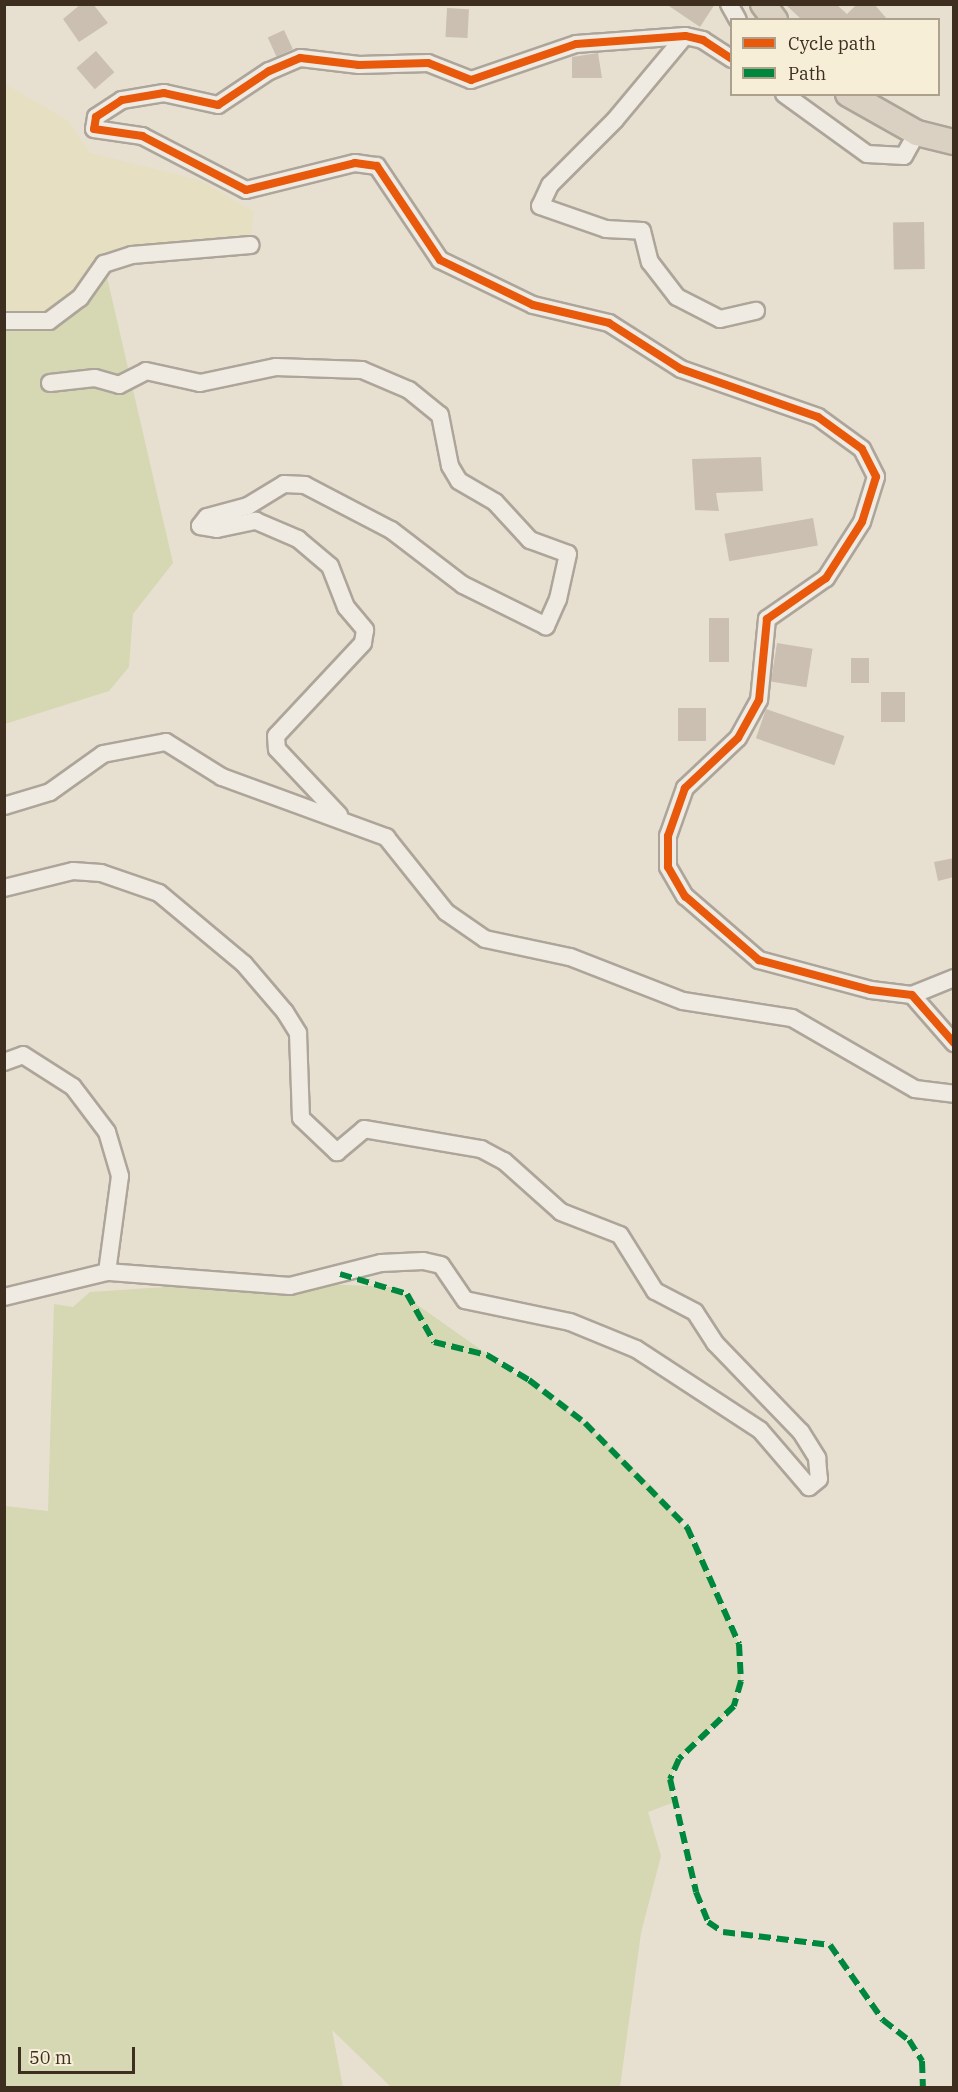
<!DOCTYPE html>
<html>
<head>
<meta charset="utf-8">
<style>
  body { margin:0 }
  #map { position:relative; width:958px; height:2092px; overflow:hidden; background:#e7e0d1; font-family:"IBM Plex Serif",serif }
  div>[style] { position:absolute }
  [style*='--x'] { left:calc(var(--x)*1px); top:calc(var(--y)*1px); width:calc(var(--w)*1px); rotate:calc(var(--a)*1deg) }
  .farmland>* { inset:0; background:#e6dfc2 }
  .green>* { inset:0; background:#d6d7b3 }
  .building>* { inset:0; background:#cbbfb2; transform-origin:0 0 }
  .roads { filter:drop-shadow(2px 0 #ada599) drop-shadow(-2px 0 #ada599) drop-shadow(0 2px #ada599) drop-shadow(0 -2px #ada599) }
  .minor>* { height:16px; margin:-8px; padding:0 8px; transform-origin:8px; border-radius:8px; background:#efebe3 }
  .highway>* { height:24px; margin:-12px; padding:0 12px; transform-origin:12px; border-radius:12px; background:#dad1c2 }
  .quiet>* { height:6px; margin-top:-3px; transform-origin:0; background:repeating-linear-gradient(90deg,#00873e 0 12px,transparent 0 18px) }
  .cycleway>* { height:8px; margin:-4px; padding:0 4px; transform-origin:4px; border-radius:4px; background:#e8590c }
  span { translate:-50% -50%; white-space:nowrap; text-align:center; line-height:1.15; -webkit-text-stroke:6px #f7eed8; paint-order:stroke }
  .frame { position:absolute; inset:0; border:6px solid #3d2e20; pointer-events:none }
  .legend { position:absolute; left:730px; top:18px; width:210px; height:78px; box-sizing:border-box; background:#f7eed8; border:2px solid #ada18e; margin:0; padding:8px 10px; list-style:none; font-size:18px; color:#3d2e20 }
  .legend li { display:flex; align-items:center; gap:12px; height:30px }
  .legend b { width:30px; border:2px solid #ada18e }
  .scale { position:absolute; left:18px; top:2047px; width:117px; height:27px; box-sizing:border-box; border:3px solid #3d2e20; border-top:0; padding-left:8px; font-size:18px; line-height:21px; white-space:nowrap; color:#3d2e20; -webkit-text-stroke:4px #f7eed8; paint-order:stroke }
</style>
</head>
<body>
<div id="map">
  <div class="farmland">
    <div style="clip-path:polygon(5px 84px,67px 120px,91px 153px,199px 180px,253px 211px,251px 245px,104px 264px,49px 321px,5px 321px)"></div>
  </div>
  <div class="green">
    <div style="clip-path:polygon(104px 264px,173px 563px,133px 614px,129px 667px,109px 691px,5px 724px,5px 321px,49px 321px)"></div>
    <div style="clip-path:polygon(255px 1281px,392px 1287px,585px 1423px,654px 1488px,701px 1551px,739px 1644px,741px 1681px,734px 1706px,679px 1759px,670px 1779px,672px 1803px,648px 1812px,661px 1856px,641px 1933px,620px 2087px,391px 2087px,332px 2030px,343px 2087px,5px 2088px,5px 1506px,48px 1511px,54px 1304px,73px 1307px,90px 1292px)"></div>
  </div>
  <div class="building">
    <div style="clip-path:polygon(81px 4px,93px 4px,108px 23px,79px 42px,63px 19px)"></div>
    <div style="clip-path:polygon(666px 4px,715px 4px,700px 27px)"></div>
    <div style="clip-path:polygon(785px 4px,836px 4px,847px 14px,857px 4px,874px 4px,888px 20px,802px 20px)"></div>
    <div style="left:447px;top:8px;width:22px;height:29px;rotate:3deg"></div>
    <div style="left:284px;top:30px;width:21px;height:18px;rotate:65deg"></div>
    <div style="left:96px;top:51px;width:28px;height:26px;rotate:49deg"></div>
    <div style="clip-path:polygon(598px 53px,602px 78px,572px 78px,572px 57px)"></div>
    <div style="left:924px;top:222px;width:47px;height:31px;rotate:89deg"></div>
    <div style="clip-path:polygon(761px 457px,763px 491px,716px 493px,719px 511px,695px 510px,692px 459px)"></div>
    <div style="left:813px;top:518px;width:28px;height:90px;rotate:80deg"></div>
    <div style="left:709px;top:618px;width:20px;height:44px"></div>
    <div style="left:777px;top:643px;width:36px;height:39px;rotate:9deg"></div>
    <div style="left:851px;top:658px;width:18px;height:25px"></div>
    <div style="left:881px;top:692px;width:24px;height:30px"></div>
    <div style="left:678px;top:708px;width:28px;height:33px"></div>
    <div style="left:766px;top:709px;width:83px;height:31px;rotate:19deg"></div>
    <div style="clip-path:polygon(954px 858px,954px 877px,938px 881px,934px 862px)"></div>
  </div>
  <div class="roads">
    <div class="minor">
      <div style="--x:729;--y:4;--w:18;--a:61"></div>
      <div style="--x:685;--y:36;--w:109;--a:129.8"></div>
      <div style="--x:615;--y:120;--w:92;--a:135"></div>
      <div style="--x:550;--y:185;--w:23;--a:115"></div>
      <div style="--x:540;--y:206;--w:70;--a:19.2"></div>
      <div style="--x:606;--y:229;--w:36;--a:3"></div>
      <div style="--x:642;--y:231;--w:32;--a:76"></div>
      <div style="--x:650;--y:262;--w:44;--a:52.4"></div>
      <div style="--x:677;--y:297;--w:48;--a:27.1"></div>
      <div style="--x:720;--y:319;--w:37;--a:-13"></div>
      <div style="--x:732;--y:59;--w:35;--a:-147"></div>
      <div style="--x:703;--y:40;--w:18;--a:-167"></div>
      <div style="--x:685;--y:36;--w:109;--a:175.8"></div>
      <div style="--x:576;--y:44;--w:111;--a:161.1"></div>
      <div style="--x:471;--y:80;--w:46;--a:-158.4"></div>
      <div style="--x:428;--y:63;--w:69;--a:178.3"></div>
      <div style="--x:359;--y:65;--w:59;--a:-173.2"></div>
      <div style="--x:300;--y:58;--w:34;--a:157"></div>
      <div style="--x:269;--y:71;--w:61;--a:146.3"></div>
      <div style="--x:218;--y:105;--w:55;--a:-167.5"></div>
      <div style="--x:164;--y:93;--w:43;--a:170.5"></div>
      <div style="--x:122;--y:100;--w:31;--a:147"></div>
      <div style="--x:96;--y:117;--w:12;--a:99"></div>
      <div style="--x:94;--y:129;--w:49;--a:8.3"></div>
      <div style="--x:142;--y:136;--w:117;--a:27.4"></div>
      <div style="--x:246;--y:190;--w:112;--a:-13.9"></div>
      <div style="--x:355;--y:163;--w:22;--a:8"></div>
      <div style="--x:377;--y:166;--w:113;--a:56.2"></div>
      <div style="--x:440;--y:260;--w:103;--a:25.8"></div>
      <div style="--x:533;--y:305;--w:78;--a:13.3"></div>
      <div style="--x:609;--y:323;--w:85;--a:32.6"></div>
      <div style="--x:681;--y:369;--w:145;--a:19.3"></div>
      <div style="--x:818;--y:417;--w:54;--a:36"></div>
      <div style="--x:862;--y:449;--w:31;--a:63"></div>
      <div style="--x:876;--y:477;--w:47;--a:107.3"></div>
      <div style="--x:862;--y:522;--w:67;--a:122.7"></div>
      <div style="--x:826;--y:578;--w:72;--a:145.2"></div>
      <div style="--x:767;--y:619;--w:81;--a:95.6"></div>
      <div style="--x:759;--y:700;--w:43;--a:118.9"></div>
      <div style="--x:738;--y:738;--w:73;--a:136.7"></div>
      <div style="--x:685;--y:788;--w:51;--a:109.5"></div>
      <div style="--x:668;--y:836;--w:31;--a:90"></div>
      <div style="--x:668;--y:867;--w:34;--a:60"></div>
      <div style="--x:685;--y:896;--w:98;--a:40.9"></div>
      <div style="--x:759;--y:960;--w:116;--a:15"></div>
      <div style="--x:871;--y:990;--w:41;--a:7"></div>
      <div style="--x:912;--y:995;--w:64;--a:48.8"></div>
      <div style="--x:784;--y:94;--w:102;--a:35.9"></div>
      <div style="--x:867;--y:154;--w:37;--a:3"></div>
      <div style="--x:904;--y:156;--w:26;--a:-61"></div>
      <div style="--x:4;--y:321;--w:45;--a:0"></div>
      <div style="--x:49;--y:321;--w:39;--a:-37"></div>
      <div style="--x:80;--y:298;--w:42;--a:-54.8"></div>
      <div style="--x:104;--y:264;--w:29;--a:-18"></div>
      <div style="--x:132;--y:255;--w:119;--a:-4.8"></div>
      <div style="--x:50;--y:383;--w:45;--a:-6.3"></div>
      <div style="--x:95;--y:378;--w:25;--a:16"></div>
      <div style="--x:119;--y:385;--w:30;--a:-27"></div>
      <div style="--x:146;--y:371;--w:55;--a:12.5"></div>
      <div style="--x:200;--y:383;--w:78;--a:-11.9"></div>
      <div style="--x:276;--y:367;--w:86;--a:2"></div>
      <div style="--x:362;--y:370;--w:51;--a:23.1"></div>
      <div style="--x:409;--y:390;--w:40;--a:39"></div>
      <div style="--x:440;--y:415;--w:52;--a:78.9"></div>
      <div style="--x:450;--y:466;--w:17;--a:59"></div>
      <div style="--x:459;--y:481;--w:42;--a:30.3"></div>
      <div style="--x:495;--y:502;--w:52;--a:47.4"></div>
      <div style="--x:530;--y:540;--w:40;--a:20.2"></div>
      <div style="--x:568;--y:554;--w:46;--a:102.5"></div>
      <div style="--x:558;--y:599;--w:30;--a:114"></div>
      <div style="--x:546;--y:626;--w:93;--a:-153.7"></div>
      <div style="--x:463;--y:585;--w:91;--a:-142.6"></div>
      <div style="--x:391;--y:530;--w:97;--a:-152.4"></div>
      <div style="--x:305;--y:485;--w:21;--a:-177"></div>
      <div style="--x:284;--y:484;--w:42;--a:148.6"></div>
      <div style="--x:248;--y:506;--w:42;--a:165"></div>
      <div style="--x:207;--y:517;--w:11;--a:128"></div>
      <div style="--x:200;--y:526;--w:17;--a:10"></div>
      <div style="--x:217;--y:529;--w:40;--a:-12"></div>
      <div style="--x:256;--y:521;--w:46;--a:23.2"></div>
      <div style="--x:298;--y:539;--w:42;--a:40.2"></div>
      <div style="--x:330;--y:566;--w:44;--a:68.7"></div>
      <div style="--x:346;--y:607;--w:30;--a:50"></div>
      <div style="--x:365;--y:630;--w:13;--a:99"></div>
      <div style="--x:363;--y:643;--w:127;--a:133.1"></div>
      <div style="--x:276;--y:736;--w:13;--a:86"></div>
      <div style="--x:277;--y:749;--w:91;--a:46.8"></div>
      <div style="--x:4;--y:806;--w:48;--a:-16.9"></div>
      <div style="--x:50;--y:792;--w:65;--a:-35.6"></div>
      <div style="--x:103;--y:754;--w:64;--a:-10.8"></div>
      <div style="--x:166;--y:742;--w:66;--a:32"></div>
      <div style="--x:222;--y:777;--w:175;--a:20.1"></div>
      <div style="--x:386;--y:837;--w:96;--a:51.3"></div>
      <div style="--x:446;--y:912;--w:47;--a:34.7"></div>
      <div style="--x:485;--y:939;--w:87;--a:12"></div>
      <div style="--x:570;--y:957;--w:121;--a:21.3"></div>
      <div style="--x:683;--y:1001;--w:110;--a:8.9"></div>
      <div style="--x:792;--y:1018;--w:142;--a:30"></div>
      <div style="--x:915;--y:1089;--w:39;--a:7"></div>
      <div style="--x:4;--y:888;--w:71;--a:-13.8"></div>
      <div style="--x:73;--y:871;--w:28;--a:4"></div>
      <div style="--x:101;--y:873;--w:61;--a:19"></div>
      <div style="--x:159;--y:893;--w:111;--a:39.9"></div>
      <div style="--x:244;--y:964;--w:63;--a:49.5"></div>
      <div style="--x:285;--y:1012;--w:25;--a:58"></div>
      <div style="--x:298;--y:1033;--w:85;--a:88"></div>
      <div style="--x:301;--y:1118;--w:50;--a:43.4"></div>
      <div style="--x:337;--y:1152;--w:35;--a:-40"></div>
      <div style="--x:364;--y:1129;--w:119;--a:9.7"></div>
      <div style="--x:481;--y:1149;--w:26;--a:28"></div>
      <div style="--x:504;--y:1161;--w:76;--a:41.8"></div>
      <div style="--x:561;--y:1212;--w:63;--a:21.3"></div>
      <div style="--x:620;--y:1235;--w:66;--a:58"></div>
      <div style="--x:655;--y:1291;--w:45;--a:27.7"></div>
      <div style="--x:695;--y:1312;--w:37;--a:57"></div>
      <div style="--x:715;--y:1343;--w:124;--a:46"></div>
      <div style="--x:801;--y:1432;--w:31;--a:58"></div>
      <div style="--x:817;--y:1458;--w:21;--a:85"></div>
      <div style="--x:819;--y:1479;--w:13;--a:141"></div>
      <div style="--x:809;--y:1487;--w:75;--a:-130.7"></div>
      <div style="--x:760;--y:1430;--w:148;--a:-146.8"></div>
      <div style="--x:636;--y:1349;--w:71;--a:-157.8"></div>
      <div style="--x:570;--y:1322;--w:107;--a:-168.2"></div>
      <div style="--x:465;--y:1300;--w:42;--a:-124.4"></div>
      <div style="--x:441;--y:1265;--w:18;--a:-167"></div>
      <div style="--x:423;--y:1261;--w:42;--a:177.3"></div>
      <div style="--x:381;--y:1263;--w:94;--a:165.8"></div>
      <div style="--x:290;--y:1286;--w:184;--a:-175.6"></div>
      <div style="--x:107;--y:1272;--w:106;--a:166.4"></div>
      <div style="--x:912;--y:995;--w:45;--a:-22"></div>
      <div style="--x:4;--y:1062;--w:20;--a:-20"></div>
      <div style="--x:23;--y:1055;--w:59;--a:32.6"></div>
      <div style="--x:73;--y:1087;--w:56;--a:52.9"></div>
      <div style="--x:107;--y:1132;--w:46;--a:73.5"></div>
      <div style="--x:120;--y:1176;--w:97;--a:97.7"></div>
    </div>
    <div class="highway">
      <div style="--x:763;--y:4;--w:20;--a:53"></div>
      <div style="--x:848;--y:94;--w:79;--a:29.5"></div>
      <div style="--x:917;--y:133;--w:38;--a:14"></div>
    </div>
  </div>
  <div class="quiet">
    <div style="--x:340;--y:1274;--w:70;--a:16.6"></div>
    <div style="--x:407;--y:1294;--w:55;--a:60.6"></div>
    <div style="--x:434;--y:1342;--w:55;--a:13.8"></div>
    <div style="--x:487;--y:1355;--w:49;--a:30.8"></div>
    <div style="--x:529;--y:1380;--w:71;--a:37.5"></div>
    <div style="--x:585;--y:1423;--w:146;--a:45.6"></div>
    <div style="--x:687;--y:1527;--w:128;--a:66"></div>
    <div style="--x:739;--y:1644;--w:37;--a:87"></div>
    <div style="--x:741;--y:1681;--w:26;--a:106"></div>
    <div style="--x:734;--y:1706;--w:76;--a:136.1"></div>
    <div style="--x:679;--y:1759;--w:22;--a:114"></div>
    <div style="--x:670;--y:1779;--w:116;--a:77"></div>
    <div style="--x:696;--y:1892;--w:32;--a:68"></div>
    <div style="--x:708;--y:1922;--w:18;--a:34"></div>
    <div style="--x:723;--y:1932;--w:108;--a:6.9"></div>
    <div style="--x:830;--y:1945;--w:92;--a:54.8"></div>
    <div style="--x:883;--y:2020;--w:33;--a:38"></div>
    <div style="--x:909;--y:2040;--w:25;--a:58"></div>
    <div style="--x:922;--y:2061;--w:27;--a:88"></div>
  </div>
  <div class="cycleway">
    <div style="--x:732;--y:59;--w:35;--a:-147"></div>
    <div style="--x:703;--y:40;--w:18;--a:-167"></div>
    <div style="--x:685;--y:36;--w:109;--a:175.8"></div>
    <div style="--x:576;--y:44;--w:111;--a:161.1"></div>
    <div style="--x:471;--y:80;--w:46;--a:-158.4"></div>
    <div style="--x:428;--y:63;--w:69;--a:178.3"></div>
    <div style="--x:359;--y:65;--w:59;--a:-173.2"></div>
    <div style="--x:300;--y:58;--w:34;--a:157"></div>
    <div style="--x:269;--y:71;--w:61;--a:146.3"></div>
    <div style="--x:218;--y:105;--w:55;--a:-167.5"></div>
    <div style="--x:164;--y:93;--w:43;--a:170.5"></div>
    <div style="--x:122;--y:100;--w:31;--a:147"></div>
    <div style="--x:96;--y:117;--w:12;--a:99"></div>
    <div style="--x:94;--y:129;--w:49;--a:8.3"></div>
    <div style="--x:142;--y:136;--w:117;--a:27.4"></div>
    <div style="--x:246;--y:190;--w:112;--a:-13.9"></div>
    <div style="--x:355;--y:163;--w:22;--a:8"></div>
    <div style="--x:377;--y:166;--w:113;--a:56.2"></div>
    <div style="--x:440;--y:260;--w:103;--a:25.8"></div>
    <div style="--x:533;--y:305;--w:78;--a:13.3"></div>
    <div style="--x:609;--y:323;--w:85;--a:32.6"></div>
    <div style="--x:681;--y:369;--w:145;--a:19.3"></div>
    <div style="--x:818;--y:417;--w:54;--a:36"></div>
    <div style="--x:862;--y:449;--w:31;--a:63"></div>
    <div style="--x:876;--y:477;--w:47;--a:107.3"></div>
    <div style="--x:862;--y:522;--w:67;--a:122.7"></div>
    <div style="--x:826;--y:578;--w:72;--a:145.2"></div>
    <div style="--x:767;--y:619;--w:81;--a:95.6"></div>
    <div style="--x:759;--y:700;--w:43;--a:118.9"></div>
    <div style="--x:738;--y:738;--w:73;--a:136.7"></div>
    <div style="--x:685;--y:788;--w:51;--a:109.5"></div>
    <div style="--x:668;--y:836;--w:31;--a:90"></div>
    <div style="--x:668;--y:867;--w:34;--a:60"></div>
    <div style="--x:685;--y:896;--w:98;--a:40.9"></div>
    <div style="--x:759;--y:960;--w:116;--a:15"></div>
    <div style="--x:871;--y:990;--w:41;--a:7"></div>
    <div style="--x:912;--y:995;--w:64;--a:48.8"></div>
  </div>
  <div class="frame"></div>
  <ul class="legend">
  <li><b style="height:8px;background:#e8590c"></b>Cycle path</li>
  <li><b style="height:8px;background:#00873e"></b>Path</li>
  </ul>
  <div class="scale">50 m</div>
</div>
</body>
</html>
